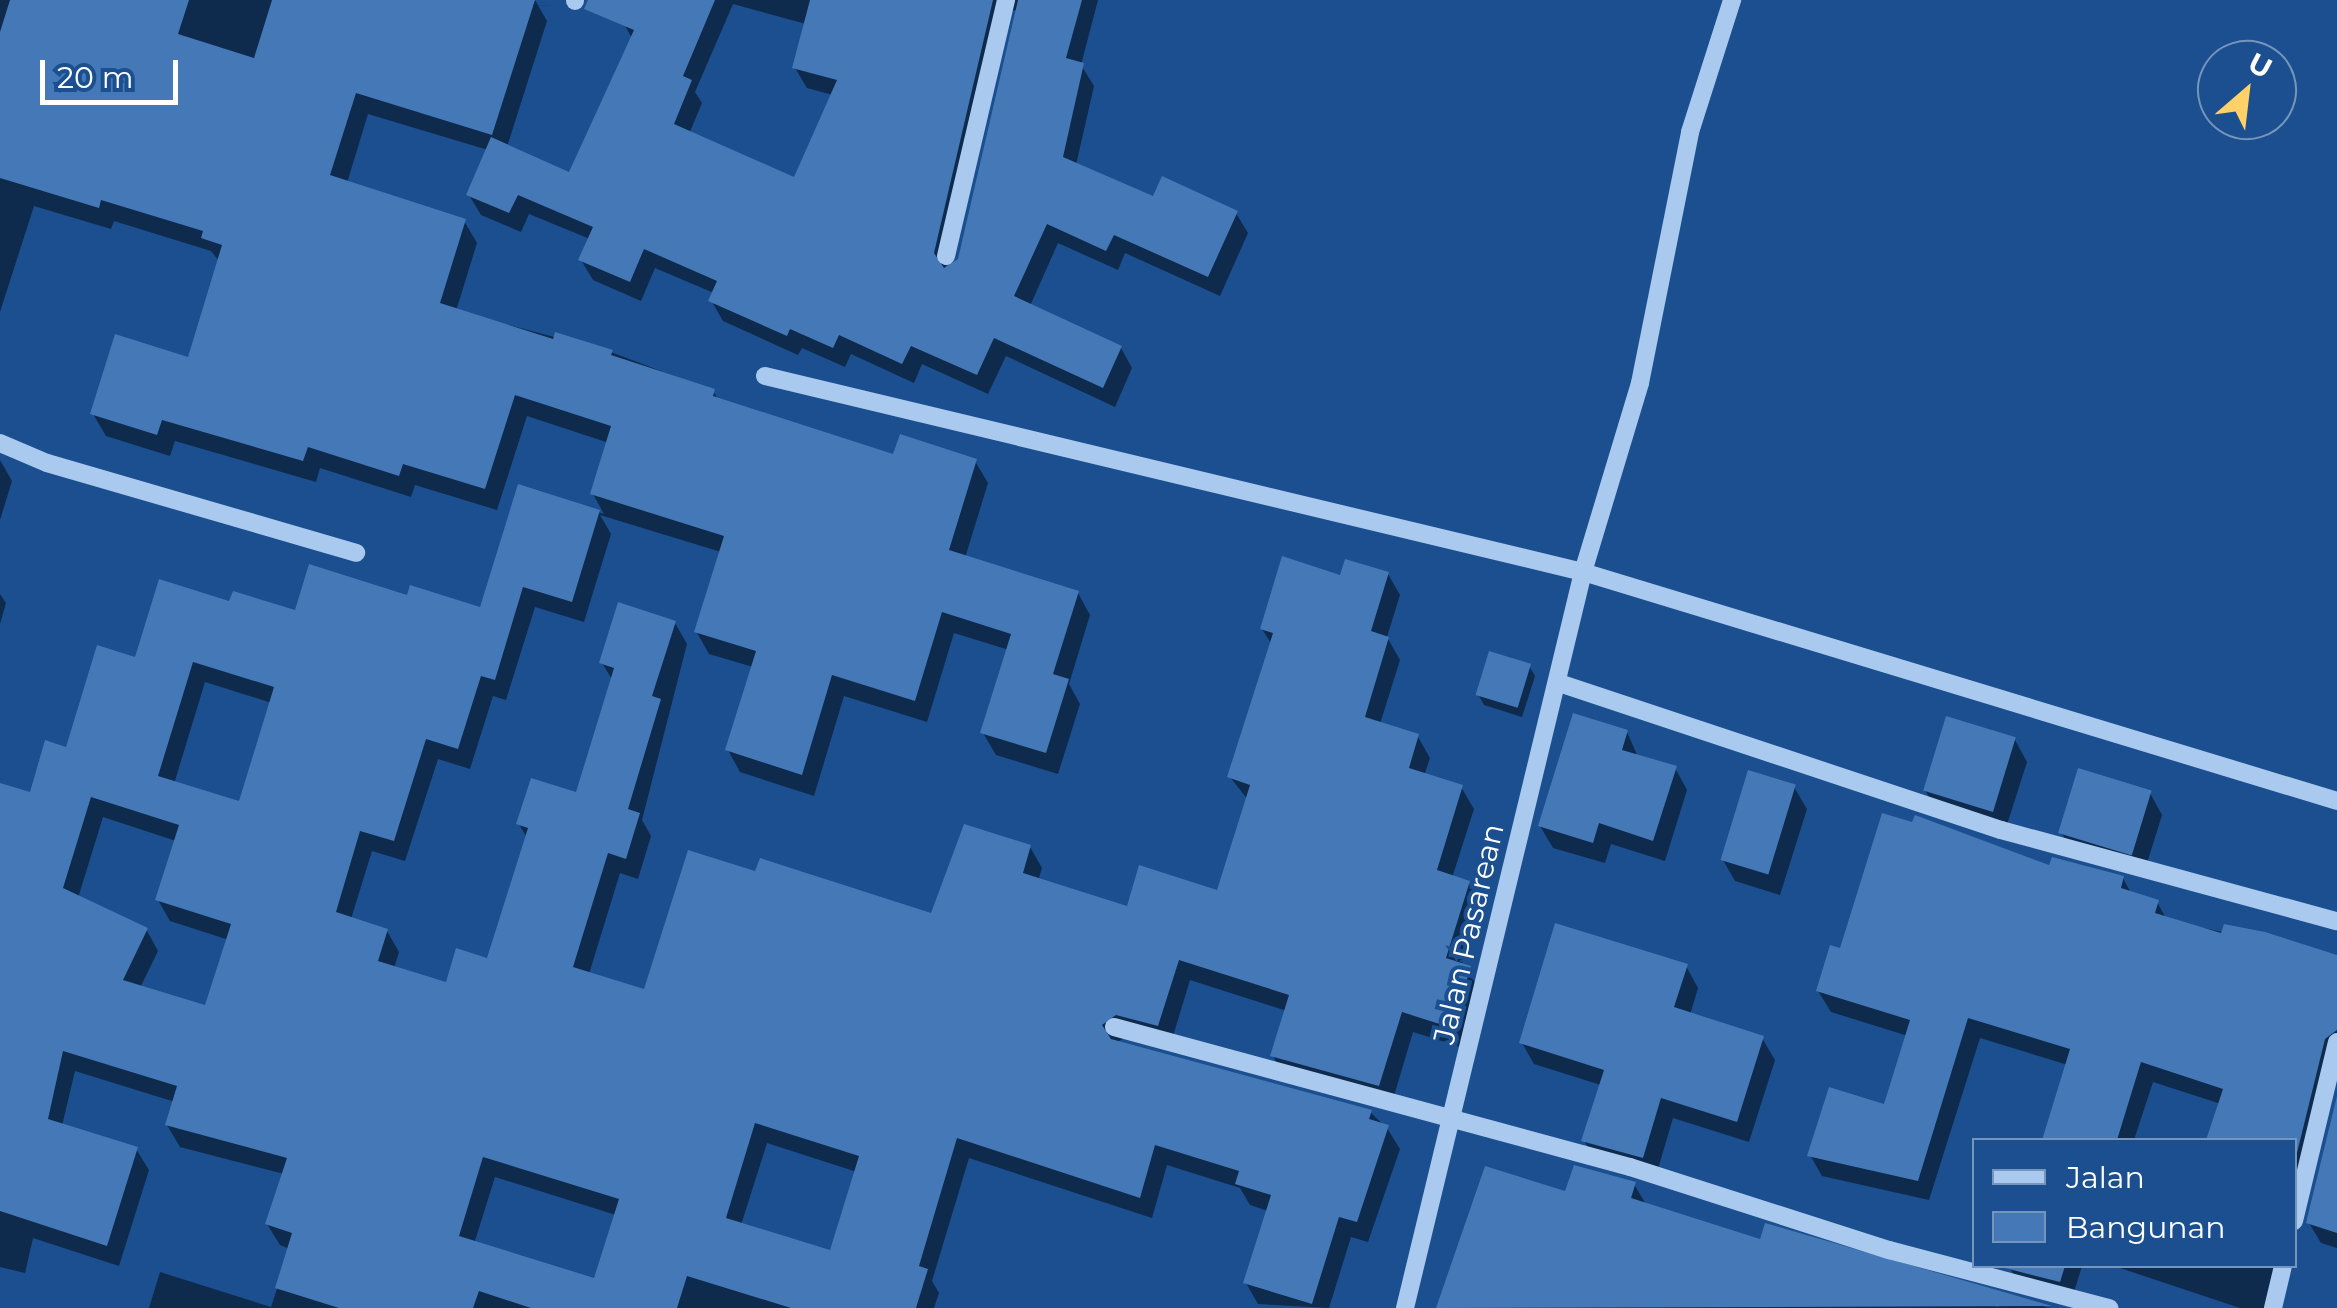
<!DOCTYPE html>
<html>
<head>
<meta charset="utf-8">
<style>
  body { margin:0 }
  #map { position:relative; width:2337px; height:1308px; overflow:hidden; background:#1b4f8f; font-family:Montserrat,sans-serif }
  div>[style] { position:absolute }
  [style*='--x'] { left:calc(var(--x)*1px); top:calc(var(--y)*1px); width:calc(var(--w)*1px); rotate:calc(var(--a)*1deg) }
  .shadow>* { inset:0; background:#0007 }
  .building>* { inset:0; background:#4478b7; transform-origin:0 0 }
  .minor>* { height:18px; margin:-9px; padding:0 9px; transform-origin:9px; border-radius:9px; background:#a9c9ee }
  span { translate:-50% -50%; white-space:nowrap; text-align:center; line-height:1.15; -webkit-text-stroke:8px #1b4f8f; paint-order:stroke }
  .street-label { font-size:30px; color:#fff }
  .legend { position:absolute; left:1972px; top:1138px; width:325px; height:130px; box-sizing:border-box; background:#1b4f8f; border:2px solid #7695bc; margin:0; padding:12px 18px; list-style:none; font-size:30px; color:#fff }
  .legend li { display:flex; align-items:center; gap:20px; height:50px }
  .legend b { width:50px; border:2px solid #7695bc }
  .north { position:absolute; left:2197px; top:40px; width:100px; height:100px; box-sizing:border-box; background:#1b4f8f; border:2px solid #7695bc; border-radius:50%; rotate:28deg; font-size:28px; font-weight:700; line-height:40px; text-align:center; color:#fff }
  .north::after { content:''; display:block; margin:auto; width:35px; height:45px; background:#ffd166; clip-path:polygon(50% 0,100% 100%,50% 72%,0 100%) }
  .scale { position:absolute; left:40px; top:60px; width:138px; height:45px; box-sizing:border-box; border:5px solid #fff; border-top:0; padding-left:12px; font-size:30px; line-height:35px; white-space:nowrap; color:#fff; -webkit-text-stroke:8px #1b4f8f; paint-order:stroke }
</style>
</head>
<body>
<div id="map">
  <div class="shadow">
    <div style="clip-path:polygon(evenodd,0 0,535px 0,547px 21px,507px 147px,570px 175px,633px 40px,624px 24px,634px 0,1098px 0,1081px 65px,1094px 86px,1076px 165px,1154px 200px,1236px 213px,1248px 233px,1220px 296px,1125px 253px,1118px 270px,1058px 243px,1030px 306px,1121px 348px,1132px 368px,1115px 407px,1006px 356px,988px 394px,922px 364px,914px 383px,851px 354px,845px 367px,802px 348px,798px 355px,723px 321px,711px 300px,714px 293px,655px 268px,641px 301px,593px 280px,581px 260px,590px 239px,529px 214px,521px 232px,481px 215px,469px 195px,488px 150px,368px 114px,347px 183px,464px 221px,477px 243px,456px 311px,611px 352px,713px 391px,719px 401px,895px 457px,975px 461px,988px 483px,965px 558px,1078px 593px,1090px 615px,1069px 684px,1080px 704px,1058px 774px,996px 755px,983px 733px,1009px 650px,954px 633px,927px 722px,844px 696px,814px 796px,740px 772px,728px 750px,753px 667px,709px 654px,696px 631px,721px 552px,600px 515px,611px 534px,584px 622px,535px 607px,506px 700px,493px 696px,470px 769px,438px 759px,405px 861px,372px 851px,351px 919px,387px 931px,399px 952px,394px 968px,448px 985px,489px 961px,527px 838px,519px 824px,578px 795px,613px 681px,602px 663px,675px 623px,687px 644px,642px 820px,651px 836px,638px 879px,620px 873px,589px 974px,646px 992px,757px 875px,933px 916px,1030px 847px,1042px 868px,1038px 881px,1129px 909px,1219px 893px,1248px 800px,1230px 777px,1272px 645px,1262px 629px,1342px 578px,1388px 574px,1400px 595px,1387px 637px,1400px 660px,1380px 724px,1418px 737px,1430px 758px,1424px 776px,1461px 787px,1474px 809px,1452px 878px,1468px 883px,1481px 904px,1461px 966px,1482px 990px,1464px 1048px,1413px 1032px,1391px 1106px,1285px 1077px,1273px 1056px,1287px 1011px,1190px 980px,1170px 1046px,1129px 1035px,1116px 1043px,1370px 1112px,1387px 1128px,1400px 1149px,1368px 1242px,1351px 1237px,1329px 1308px,1258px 1304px,1246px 1283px,1268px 1211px,1250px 1205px,1240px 1188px,1167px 1165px,1152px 1218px,969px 1158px,932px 1281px,939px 1293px,934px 1308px,149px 1308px,160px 1272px,271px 1307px,290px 1249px,280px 1245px,267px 1224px,284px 1174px,180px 1147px,167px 1125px,175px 1102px,75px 1071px,62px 1126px,136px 1149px,149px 1170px,119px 1266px,33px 1238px,25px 1273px,0 1267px,0 786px,31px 795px,137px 660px,231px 604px,296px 613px,408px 598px,482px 610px,519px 488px,604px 514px,593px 494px,609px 443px,527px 416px,497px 510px,415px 485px,411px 497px,320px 468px,316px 482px,175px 441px,170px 456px,106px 436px,93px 414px,190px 360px,219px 261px,211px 251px,114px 221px,111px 229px,34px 206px,0 312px,0 0,733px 4px,806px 24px,795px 68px,807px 88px,833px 95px,795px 180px,689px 134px,702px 103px,695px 92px,733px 4px,0 0,1019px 10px,960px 260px,945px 271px,1008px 11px,1019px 10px,0 0,205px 682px,272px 703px,241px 804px,174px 784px,205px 682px,0 0,103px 817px,176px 841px,158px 900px,170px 921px,229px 940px,206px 1009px,140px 988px,158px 951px,146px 929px,78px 898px,103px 817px,0 0,767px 1143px,857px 1172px,831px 1253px,741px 1225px,767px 1143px,0 0,495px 1177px,616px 1215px,595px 1281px,474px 1244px,495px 1177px)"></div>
    <div style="clip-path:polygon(0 460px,12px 481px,0 520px)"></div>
    <div style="clip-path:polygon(0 594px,6px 603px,0 624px)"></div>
    <div style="clip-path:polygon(1529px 666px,1535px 676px,1522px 717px,1484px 705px,1478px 694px)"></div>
    <div style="clip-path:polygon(1627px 732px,1638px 757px,1675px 768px,1687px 790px,1665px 861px,1611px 844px,1605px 863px,1553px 848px,1540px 826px)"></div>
    <div style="clip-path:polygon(2015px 740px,2027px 762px,2004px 834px,1938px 812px,1925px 790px)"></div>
    <div style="clip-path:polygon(1794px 787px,1807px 809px,1780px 895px,1735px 881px,1723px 860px)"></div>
    <div style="clip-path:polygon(2150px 793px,2162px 815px,2144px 873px,2074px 854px,2061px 832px)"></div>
    <div style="clip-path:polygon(2051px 868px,2123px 878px,2132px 895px,2157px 902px,2167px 920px,2337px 957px,2337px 1070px,2294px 1233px,2294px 1140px,2209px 1140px,2221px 1104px,2153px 1082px,2134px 1140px,2047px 1140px,2068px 1065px,1980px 1038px,1929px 1200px,1822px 1176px,1810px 1155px,1885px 1108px,1908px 1036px,1831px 1012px,1818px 991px,1841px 951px)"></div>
    <div style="clip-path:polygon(1686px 966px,1698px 988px,1690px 1015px,1762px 1038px,1775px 1060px,1749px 1142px,1673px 1118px,1655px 1179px,1596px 1162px,1584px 1140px,1601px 1085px,1534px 1064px,1522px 1043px)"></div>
    <div style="clip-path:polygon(2337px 1106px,2337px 1248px,2321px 1243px,2309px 1223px)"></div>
    <div style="clip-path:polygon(1487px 1169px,1567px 1194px,1634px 1184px,1647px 1206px,1762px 1242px,1766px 1227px,1998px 1307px,2001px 1295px,2050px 1308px,1439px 1308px)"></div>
    <div style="clip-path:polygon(2082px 1266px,2071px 1302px,2022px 1289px,2010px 1268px)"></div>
    <div style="clip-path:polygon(2114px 1266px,2293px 1266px,2278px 1308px,2240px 1308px)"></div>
  </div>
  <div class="building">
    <div style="clip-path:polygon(10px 0,189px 0,178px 34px,254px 58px,272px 0,535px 0,492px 135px,356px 93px,330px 175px,466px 219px,440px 303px,553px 339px,555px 332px,613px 350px,611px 355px,715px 389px,713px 396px,893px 454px,900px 434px,977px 459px,949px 550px,1079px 591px,1053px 674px,1069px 679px,1046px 753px,980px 733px,1011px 634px,942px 612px,915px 701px,832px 675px,802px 775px,725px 750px,756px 651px,694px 632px,724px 536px,590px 494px,611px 426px,515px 395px,485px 489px,403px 464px,399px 476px,308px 447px,303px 461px,162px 420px,157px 435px,90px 414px,115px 334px,188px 357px,222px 245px,201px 238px,203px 231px,101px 200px,99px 208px,0 178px,0 32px)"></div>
    <div style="clip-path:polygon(588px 0,715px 0,683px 76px,692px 80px,674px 124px,794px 177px,837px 80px,792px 68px,810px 0,993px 0,934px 253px,944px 268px,958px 259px,1018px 0,1082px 0,1066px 58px,1084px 63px,1063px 157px,1153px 196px,1162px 176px,1238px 211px,1208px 277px,1114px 235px,1106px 251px,1047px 224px,1014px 296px,1122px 346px,1103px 388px,994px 338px,977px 375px,911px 346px,902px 364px,839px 335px,833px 348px,790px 329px,787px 336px,708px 301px,717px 281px,644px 249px,630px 282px,578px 260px,593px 227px,518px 195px,509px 213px,466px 195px,491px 137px,569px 172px,634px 30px,584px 9px)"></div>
    <div style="clip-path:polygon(evenodd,518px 484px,600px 510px,572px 602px,523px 587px,495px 680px,481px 676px,458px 749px,426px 739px,394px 841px,360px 831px,336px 912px,388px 929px,378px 961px,446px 982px,456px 948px,487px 958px,528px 828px,516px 824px,531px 778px,576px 792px,614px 668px,599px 663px,618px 602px,676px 621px,652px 696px,661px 699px,628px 809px,640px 813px,626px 859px,608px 853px,573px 967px,644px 989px,688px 850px,755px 871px,760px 858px,931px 913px,964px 824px,1031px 845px,1023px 873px,1127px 906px,1139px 865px,1217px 890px,1250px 785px,1227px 777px,1273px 633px,1260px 629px,1282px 556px,1340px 575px,1345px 559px,1389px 572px,1371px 631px,1389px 637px,1365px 717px,1419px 734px,1409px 768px,1463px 785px,1437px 870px,1470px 881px,1446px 958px,1471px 966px,1452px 1028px,1402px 1012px,1379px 1086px,1270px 1056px,1289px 995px,1179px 960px,1158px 1026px,1116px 1015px,1102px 1025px,1111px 1039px,1372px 1110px,1369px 1119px,1389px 1125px,1357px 1222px,1339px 1217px,1312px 1304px,1243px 1283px,1271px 1195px,1235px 1184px,1239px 1171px,1155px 1145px,1140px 1198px,957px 1138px,919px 1266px,928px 1269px,916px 1308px,791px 1308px,687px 1276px,677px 1308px,531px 1308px,479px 1291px,473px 1308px,339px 1308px,275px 1288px,292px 1233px,265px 1224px,287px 1158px,165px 1125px,177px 1086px,63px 1051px,48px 1119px,138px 1147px,107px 1246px,0 1211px,0 783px,30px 792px,45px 740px,66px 747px,97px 645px,135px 657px,159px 579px,229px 601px,233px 591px,295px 610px,309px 564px,407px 595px,410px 585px,480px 607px,518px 484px,193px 662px,274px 687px,239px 801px,158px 776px,193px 662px,518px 484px,91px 797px,179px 825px,155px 900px,231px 924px,205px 1005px,123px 980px,148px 928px,63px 888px,91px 797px,518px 484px,755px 1123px,859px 1156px,830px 1250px,726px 1218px,755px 1123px,518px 484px,483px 1157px,619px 1199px,594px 1278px,459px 1236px,483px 1157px)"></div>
    <div style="left:1489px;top:651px;width:44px;height:46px;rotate:17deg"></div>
    <div style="clip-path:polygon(1573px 713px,1628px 730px,1622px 750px,1677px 766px,1653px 841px,1599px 823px,1593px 843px,1538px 826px)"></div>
    <div style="left:1946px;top:716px;width:73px;height:78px;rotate:17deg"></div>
    <div style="left:2078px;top:768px;width:77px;height:68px;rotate:17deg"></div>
    <div style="left:1748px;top:770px;width:50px;height:94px;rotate:17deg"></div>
    <div style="clip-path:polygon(1882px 813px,1912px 822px,1915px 815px,2049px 865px,2052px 857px,2124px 876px,2121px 888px,2159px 900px,2155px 913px,2221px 933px,2224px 924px,2265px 932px,2337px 955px,2337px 1030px,2325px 1039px,2294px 1165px,2294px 1140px,2206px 1140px,2223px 1089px,2141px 1062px,2117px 1140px,2042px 1140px,2070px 1049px,1968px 1018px,1918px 1181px,1807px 1156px,1829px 1087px,1884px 1104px,1910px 1020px,1816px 991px,1830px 945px,1840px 948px)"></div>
    <div style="clip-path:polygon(1555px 923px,1688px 964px,1674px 1007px,1764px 1036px,1737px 1122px,1661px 1098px,1643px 1158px,1581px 1141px,1604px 1070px,1519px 1043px)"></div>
    <div style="clip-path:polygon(2337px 1096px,2337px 1233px,2306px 1223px)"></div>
    <div style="clip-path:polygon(1574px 1165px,1636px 1182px,1631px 1198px,1760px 1239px,1765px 1223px,2052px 1306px,1436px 1308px,1485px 1166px,1565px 1191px)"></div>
    <div style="clip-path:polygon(1997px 1266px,2065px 1266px,2060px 1282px)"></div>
  </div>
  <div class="minor">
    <div style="--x:575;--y:1;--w:1;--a:-90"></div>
    <div style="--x:946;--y:256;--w:263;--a:-76.8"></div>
    <div style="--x:765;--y:376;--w:841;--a:13.47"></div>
    <div style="--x:1583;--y:572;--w:788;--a:16.89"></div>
    <div style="--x:0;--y:443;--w:51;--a:23.1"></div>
    <div style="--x:47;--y:463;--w:322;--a:16.2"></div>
    <div style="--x:1559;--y:683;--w:466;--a:18.4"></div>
    <div style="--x:2001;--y:830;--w:348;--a:15.2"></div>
    <div style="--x:1114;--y:1027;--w:535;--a:15.18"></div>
    <div style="--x:1630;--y:1167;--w:272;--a:17.8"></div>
    <div style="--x:1889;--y:1250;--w:228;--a:14.8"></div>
    <div style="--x:2294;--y:1221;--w:184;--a:-76.5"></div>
    <div style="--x:1405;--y:1308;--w:757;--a:-76.4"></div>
    <div style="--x:1583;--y:572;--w:197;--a:-73.2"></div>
    <div style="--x:1640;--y:383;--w:256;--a:-78.7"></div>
    <div style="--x:1690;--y:132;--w:139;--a:-72.3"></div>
    <div style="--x:2273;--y:1308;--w:43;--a:-76.6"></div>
  </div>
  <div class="street-label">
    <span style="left:1469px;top:934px;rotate:-77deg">Jalan Pasarean</span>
  </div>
  <ul class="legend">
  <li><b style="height:12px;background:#a9c9ee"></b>Jalan</li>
  <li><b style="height:28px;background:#4478b7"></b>Bangunan</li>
  </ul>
  <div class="north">U</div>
  <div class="scale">20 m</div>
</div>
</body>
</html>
